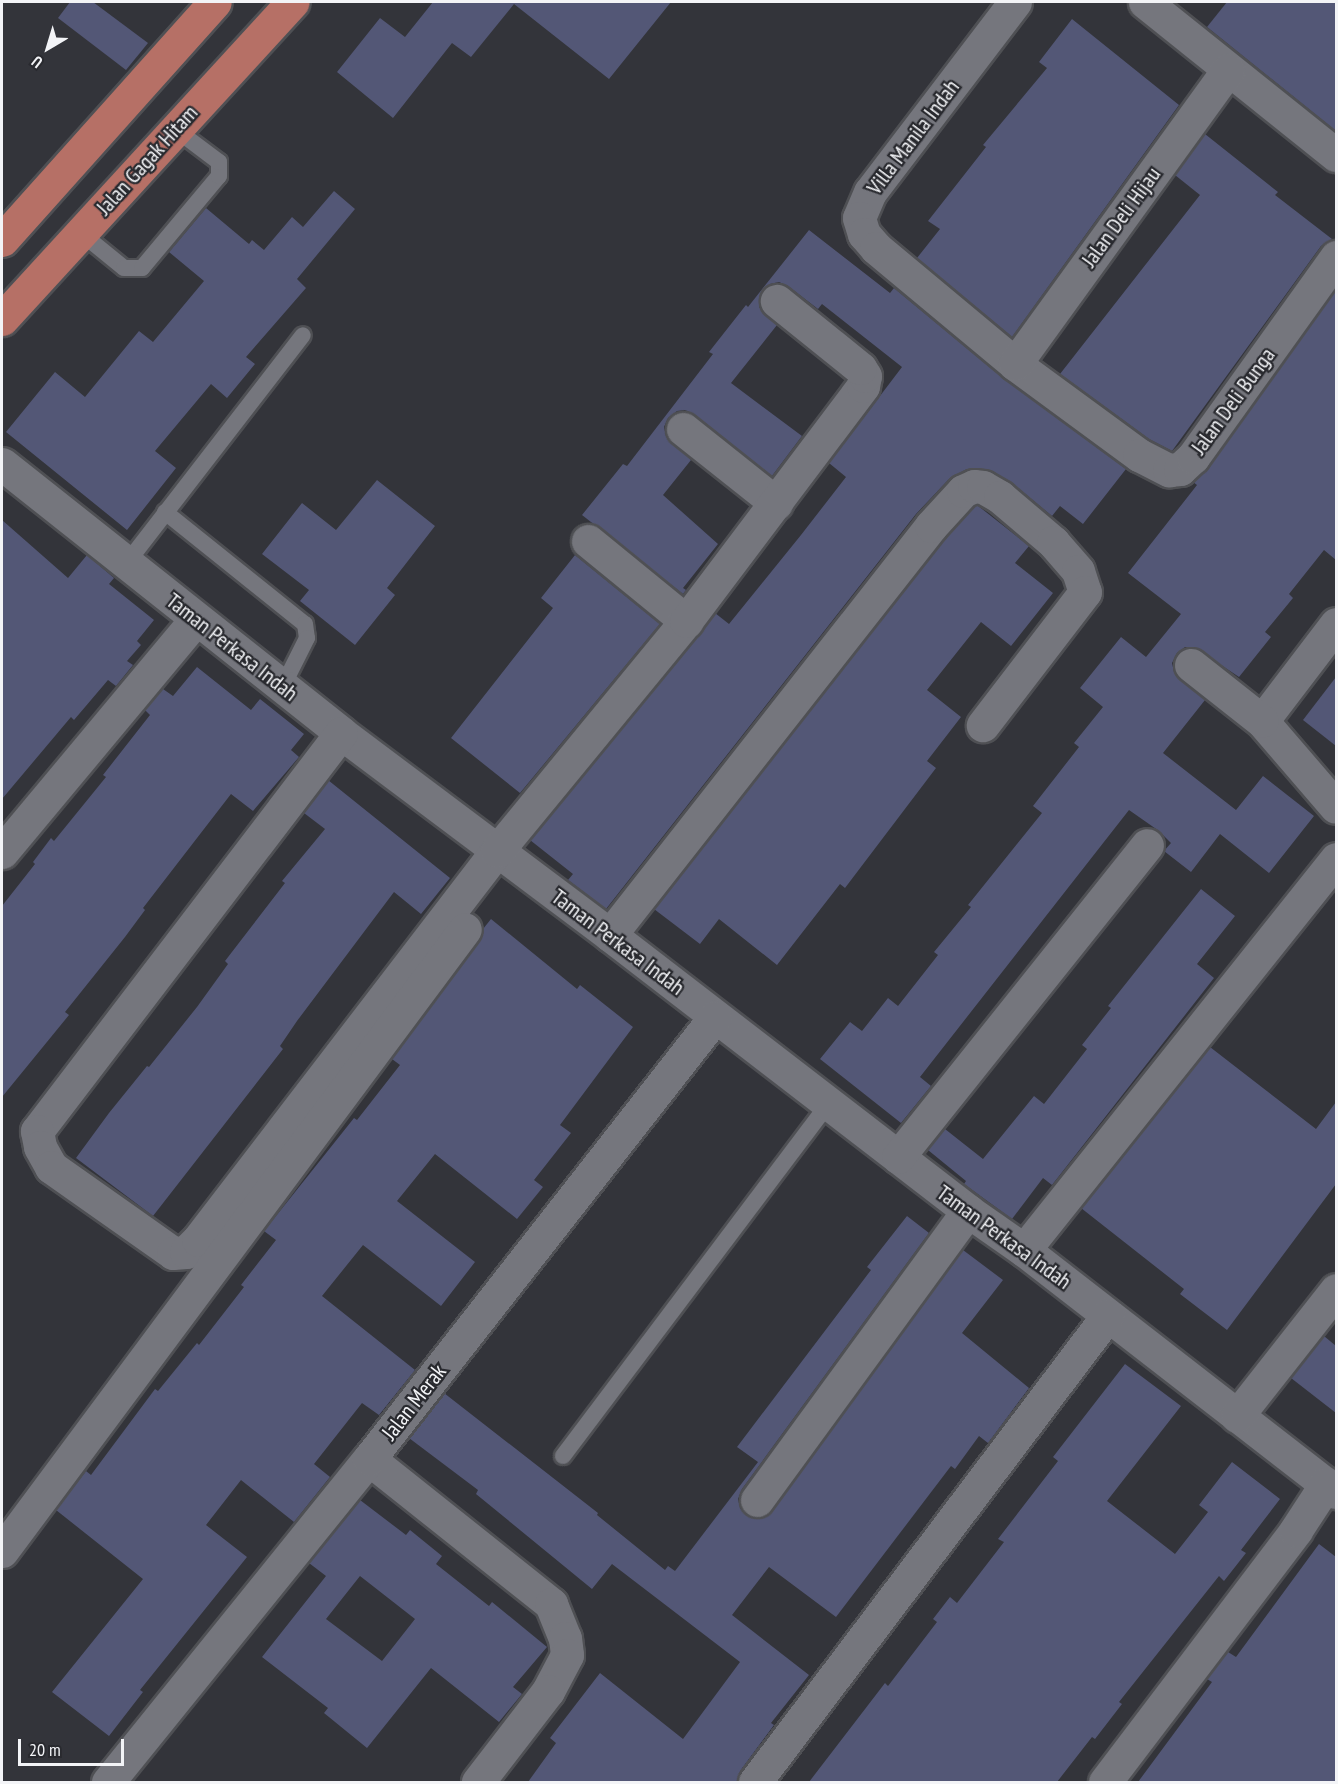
<!DOCTYPE html>
<html>
<head>
<meta charset="utf-8">
<style>
  body { margin:0 }
  #map { position:relative; width:1338px; height:1784px; overflow:hidden; background:#33343a; font-family:"PT Sans Narrow",sans-serif }
  div>[style] { position:absolute }
  [style*='--x'] { left:calc(var(--x)*1px); top:calc(var(--y)*1px); width:calc(var(--w)*1px); rotate:calc(var(--a)*1deg) }
  .building>* { inset:0; background:#535776 }
  .roads { filter:drop-shadow(2px 0 #4f5054) drop-shadow(-2px 0 #4f5054) drop-shadow(0 2px #4f5054) drop-shadow(0 -2px #4f5054) }
  .service>* { height:16px; margin:-8px; padding:0 8px; transform-origin:8px; border-radius:8px; background:#75767d }
  .minor>* { height:33px; margin:-16.5px; padding:0 16.5px; transform-origin:16.5px; border-radius:16.5px; background:#75767d }
  .trunk>* { height:33px; margin:-16.5px; padding:0 16.5px; transform-origin:16.5px; border-radius:16.5px; background:#b67066 }
  span { translate:-50% -50%; white-space:nowrap; text-align:center; line-height:1.15; -webkit-text-stroke:4.5px #292a2f; paint-order:stroke }
  .street-label { font-size:22px; color:#f3f4f7 }
  .frame { position:absolute; inset:0; border:3px solid #f3f4f7; pointer-events:none }
  .north { position:absolute; left:18px; top:18px; width:60px; height:60px; -webkit-text-stroke:4px #292a2f; paint-order:stroke; rotate:218deg; font-size:16px; font-weight:700; line-height:24px; text-align:center; color:#f3f4f7 }
  .north::after { content:''; display:block; margin:auto; width:21px; height:27px; background:#f3f4f7; clip-path:polygon(50% 0,100% 100%,50% 72%,0 100%) }
  .scale { position:absolute; left:18px; top:1739px; width:106px; height:27px; box-sizing:border-box; border:3px solid #f3f4f7; border-top:0; padding-left:8px; font-size:18px; line-height:21px; white-space:nowrap; color:#f3f4f7; -webkit-text-stroke:4px #292a2f; paint-order:stroke }
</style>
</head>
<body>
<div id="map">
  <div class="building">
    <div style="clip-path:polygon(70px 2px,93px 2px,148px 43px,126px 70px,58px 18px)"></div>
    <div style="clip-path:polygon(433px 2px,671px 2px,609px 79px,514px 4px,471px 57px,452px 43px,393px 118px,337px 72px,380px 18px,405px 37px)"></div>
    <div style="clip-path:polygon(1227px 2px,1336px 2px,1336px 131px,1207px 27px)"></div>
    <div style="clip-path:polygon(1072px 19px,1179px 105px,1012px 337px,917px 258px,940px 229px,928px 221px,986px 147px,983px 145px,1047px 68px,1039px 62px)"></div>
    <div style="clip-path:polygon(1205px 134px,1278px 192px,1275px 195px,1332px 239px,1321px 246px,1172px 451px,1149px 439px,1060px 374px,1200px 195px,1175px 175px)"></div>
    <div style="clip-path:polygon(334px 191px,355px 209px,297px 279px,306px 288px,246px 357px,255px 364px,227px 398px,211px 384px,155px 451px,176px 468px,127px 530px,6px 432px,55px 372px,85px 397px,139px 331px,153px 342px,204px 281px,169px 252px,206px 208px,249px 244px,252px 240px,264px 250px,292px 217px,303px 227px)"></div>
    <div style="clip-path:polygon(809px 230px,890px 293px,894px 288px,1004px 379px,1126px 469px,1083px 524px,1060px 506px,1052px 516px,1012px 483px,992px 471px,967px 469px,950px 478px,916px 514px,606px 909px,568px 880px,573px 874px,530px 840px,715px 613px,729px 624px,801px 535px,846px 477px,829px 463px,902px 367px,822px 304px,818px 309px,788px 286px,779px 282px,770px 284px,762px 290px,759px 298px,759px 307px,777px 325px,731px 383px,802px 436px,772px 476px,694px 414px,685px 410px,677px 411px,668px 418px,664px 427px,666px 436px,691px 460px,663px 495px,718px 544px,683px 588px,686px 590px,683px 594px,582px 515px,623px 464px,627px 466px,713px 354px,709px 352px,746px 305px,748px 307px)"></div>
    <div style="clip-path:polygon(1336px 289px,1336px 560px,1324px 550px,1289px 594px,1293px 598px,1265px 632px,1271px 637px,1239px 677px,1194px 647px,1185px 647px,1177px 653px,1172px 663px,1174px 672px,1205px 700px,1163px 753px,1236px 810px,1263px 776px,1314px 816px,1269px 873px,1220px 834px,1191px 872px,1164px 851px,1171px 843px,1159px 831px,1129px 810px,920px 1077px,931px 1086px,901px 1123px,820px 1059px,850px 1022px,862px 1031px,888px 998px,898px 1006px,938px 955px,934px 952px,971px 907px,968px 905px,1042px 813px,1033px 806px,1079px 747px,1074px 743px,1103px 707px,1080px 688px,1121px 637px,1146px 657px,1181px 614px,1128px 573px,1197px 485px,1193px 482px,1208px 468px)"></div>
    <div style="clip-path:polygon(377px 480px,435px 526px,387px 588px,395px 595px,355px 645px,300px 601px,309px 590px,262px 554px,302px 503px,336px 530px)"></div>
    <div style="clip-path:polygon(977px 505px,1029px 546px,1015px 563px,1053px 593px,1011px 646px,981px 622px,927px 690px,961px 717px,927px 761px,936px 768px,845px 888px,840px 884px,777px 965px,719px 919px,700px 944px,654px 909px,945px 538px)"></div>
    <div style="clip-path:polygon(2px 520px,68px 578px,87px 555px,114px 578px,109px 584px,154px 620px,137px 641px,141px 645px,127px 661px,133px 665px,116px 686px,108px 680px,74px 720px,71px 717px,2px 799px)"></div>
    <div style="clip-path:polygon(575px 555px,660px 624px,520px 793px,451px 738px,553px 608px,541px 598px)"></div>
    <div style="clip-path:polygon(197px 667px,251px 710px,260px 699px,304px 734px,291px 750px,299px 757px,253px 811px,231px 794px,143px 908px,145px 910px,125px 937px,65px 1012px,69px 1015px,2px 1097px,2px 906px,35px 864px,33px 862px,51px 838px,54px 841px,106px 777px,103px 775px,150px 715px,145px 710px,163px 689px,173px 696px)"></div>
    <div style="clip-path:polygon(1336px 677px,1336px 746px,1303px 720px)"></div>
    <div style="clip-path:polygon(328px 780px,450px 878px,421px 914px,394px 892px,297px 1021px,280px 1046px,283px 1049px,153px 1216px,76px 1158px,109px 1113px,147px 1066px,149px 1067px,197px 1007px,228px 964px,225px 961px,285px 883px,282px 881px,325px 829px,304px 813px)"></div>
    <div style="clip-path:polygon(1201px 889px,1235px 916px,1197px 964px,1214px 978px,1052px 1185px,1043px 1178px,1012px 1219px,964px 1184px,966px 1181px,928px 1150px,945px 1129px,983px 1159px,1034px 1096px,1044px 1104px,1087px 1049px,1082px 1045px,1111px 1008px,1108px 1006px)"></div>
    <div style="clip-path:polygon(491px 919px,577px 989px,580px 985px,633px 1027px,560px 1125px,571px 1133px,534px 1180px,543px 1187px,517px 1219px,435px 1154px,397px 1201px,475px 1262px,441px 1306px,363px 1245px,322px 1296px,415px 1370px,379px 1415px,362px 1403px,314px 1464px,330px 1477px,294px 1522px,241px 1480px,206px 1525px,247px 1557px,140px 1690px,143px 1692px,109px 1736px,52px 1692px,143px 1579px,56px 1510px,86px 1471px,91px 1475px,155px 1389px,158px 1391px,197px 1343px,199px 1345px,244px 1287px,241px 1285px,276px 1240px,264px 1231px,354px 1118px,357px 1120px,400px 1065px,392px 1059px,480px 940px,483px 929px)"></div>
    <div style="clip-path:polygon(1210px 1047px,1316px 1129px,1336px 1102px,1336px 1184px,1227px 1330px,1180px 1294px,1184px 1289px,1081px 1208px)"></div>
    <div style="clip-path:polygon(907px 1216px,929px 1233px,742px 1489px,738px 1499px,740px 1508px,746px 1515px,756px 1519px,765px 1517px,772px 1511px,963px 1250px,1003px 1280px,962px 1333px,1029px 1388px,988px 1443px,979px 1436px,955px 1469px,951px 1466px,836px 1617px,769px 1567px,732px 1615px,809px 1675px,771px 1723px,774px 1725px,740px 1771px,737px 1782px,528px 1782px,556px 1743px,550px 1738px,600px 1673px,683px 1739px,740px 1662px,612px 1564px,592px 1589px,476px 1494px,478px 1490px,409px 1438px,444px 1393px,598px 1513px,597px 1515px,665px 1570px,668px 1566px,675px 1571px,758px 1462px,737px 1447px,871px 1270px,867px 1267px)"></div>
    <div style="clip-path:polygon(1324px 1336px,1336px 1346px,1336px 1413px,1291px 1378px)"></div>
    <div style="clip-path:polygon(1125px 1364px,1181px 1406px,1107px 1501px,1175px 1554px,1208px 1512px,1199px 1505px,1232px 1462px,1280px 1499px,1241px 1550px,1246px 1553px,1224px 1581px,1219px 1576px,1119px 1702px,1122px 1704px,1095px 1739px,1092px 1737px,1057px 1782px,809px 1782px,885px 1683px,888px 1686px,937px 1622px,933px 1619px,950px 1597px,957px 1603px,1004px 1542px,998px 1539px,1058px 1461px,1053px 1457px)"></div>
    <div style="clip-path:polygon(evenodd,360px 1500px,406px 1535px,410px 1530px,442px 1556px,436px 1564px,489px 1606px,492px 1602px,547px 1647px,513px 1687px,522px 1694px,499px 1722px,431px 1668px,367px 1748px,324px 1713px,328px 1708px,262px 1657px,326px 1576px,309px 1563px,360px 1500px,360px 1576px,415px 1619px,382px 1661px,326px 1619px,360px 1576px)"></div>
    <div style="clip-path:polygon(1319px 1544px,1336px 1557px,1336px 1782px,1138px 1782px,1212px 1682px,1207px 1679px,1228px 1652px,1236px 1657px)"></div>
  </div>
  <div class="roads">
    <div class="service">
      <div style="--x:81;--y:233;--w:55;--a:39.1"></div>
      <div style="--x:124;--y:268;--w:18;--a:0"></div>
      <div style="--x:142;--y:268;--w:120;--a:-50.1"></div>
      <div style="--x:219;--y:176;--w:14;--a:-90"></div>
      <div style="--x:219;--y:162;--w:55;--a:-143.1"></div>
      <div style="--x:165;--y:512;--w:179;--a:38.7"></div>
      <div style="--x:305;--y:624;--w:14;--a:82"></div>
      <div style="--x:307;--y:638;--w:54;--a:116.6"></div>
      <div style="--x:126;--y:564;--w:289;--a:-52.3"></div>
      <div style="--x:563;--y:1456;--w:441;--a:-53"></div>
    </div>
    <div class="minor">
      <div style="--x:1015;--y:2;--w:239;--a:127.3"></div>
      <div style="--x:870;--y:192;--w:28;--a:113"></div>
      <div style="--x:859;--y:218;--w:17;--a:73"></div>
      <div style="--x:864;--y:234;--w:18;--a:49"></div>
      <div style="--x:876;--y:248;--w:181;--a:39.8"></div>
      <div style="--x:1015;--y:364;--w:154;--a:36.3"></div>
      <div style="--x:1139;--y:455;--w:34;--a:27"></div>
      <div style="--x:1169;--y:470;--w:11;--a:-5"></div>
      <div style="--x:1180;--y:469;--w:18;--a:-43"></div>
      <div style="--x:1193;--y:457;--w:246;--a:-54.4"></div>
      <div style="--x:1145;--y:2;--w:245;--a:38.7"></div>
      <div style="--x:1015;--y:364;--w:363;--a:-54.1"></div>
      <div style="--x:683;--y:429;--w:119;--a:38.5"></div>
      <div style="--x:2;--y:464;--w:433;--a:38.4"></div>
      <div style="--x:341;--y:733;--w:336;--a:36.9"></div>
      <div style="--x:610;--y:935;--w:452;--a:37.6"></div>
      <div style="--x:968;--y:1211;--w:68;--a:34.9"></div>
      <div style="--x:1024;--y:1250;--w:395;--a:37.8"></div>
      <div style="--x:588;--y:541;--w:127;--a:39.2"></div>
      <div style="--x:1336;--y:624;--w:122;--a:127.3"></div>
      <div style="--x:1262;--y:721;--w:113;--a:49.3"></div>
      <div style="--x:1191;--y:665;--w:90;--a:38.3"></div>
      <div style="--x:341;--y:733;--w:501;--a:127.37"></div>
      <div style="--x:37;--y:1131;--w:16;--a:79"></div>
      <div style="--x:40;--y:1147;--w:23;--a:61"></div>
      <div style="--x:51;--y:1167;--w:149;--a:35.2"></div>
      <div style="--x:173;--y:1253;--w:13;--a:-4"></div>
      <div style="--x:186;--y:1252;--w:17;--a:-45"></div>
      <div style="--x:198;--y:1240;--w:491;--a:-52.5"></div>
      <div style="--x:497;--y:851;--w:298;--a:-50.6"></div>
      <div style="--x:686;--y:621;--w:294;--a:-53"></div>
      <div style="--x:863;--y:386;--w:10;--a:-79"></div>
      <div style="--x:865;--y:376;--w:9;--a:-122"></div>
      <div style="--x:860;--y:368;--w:107;--a:-141.1"></div>
      <div style="--x:2;--y:852;--w:303;--a:-50.2"></div>
      <div style="--x:610;--y:935;--w:520;--a:-51.87"></div>
      <div style="--x:931;--y:526;--w:47;--a:-47.6"></div>
      <div style="--x:963;--y:491;--w:12;--a:-24"></div>
      <div style="--x:974;--y:486;--w:9;--a:6"></div>
      <div style="--x:983;--y:487;--w:20;--a:30"></div>
      <div style="--x:1000;--y:497;--w:70;--a:40.3"></div>
      <div style="--x:1053;--y:542;--w:38;--a:49"></div>
      <div style="--x:1078;--y:571;--w:22;--a:72"></div>
      <div style="--x:1085;--y:592;--w:168;--a:127.5"></div>
      <div style="--x:898;--y:1157;--w:399;--a:-51.4"></div>
      <div style="--x:1024;--y:1250;--w:500;--a:-51.41"></div>
      <div style="--x:1237;--y:1416;--w:160;--a:-51.8"></div>
      <div style="--x:369;--y:1459;--w:233;--a:38.5"></div>
      <div style="--x:551;--y:1604;--w:37;--a:68"></div>
      <div style="--x:565;--y:1638;--w:17;--a:83"></div>
      <div style="--x:567;--y:1655;--w:41;--a:117.8"></div>
      <div style="--x:548;--y:1691;--w:115;--a:127.6"></div>
      <div style="--x:757;--y:1500;--w:358;--a:-53.9"></div>
      <div style="--x:2;--y:1551;--w:775;--a:-53.34"></div>
      <div style="--x:108;--y:1782;--w:415;--a:-51.1"></div>
      <div style="--x:369;--y:1459;--w:561;--a:-51.95"></div>
      <div style="--x:755;--y:1782;--w:585;--a:-52.91"></div>
      <div style="--x:1105;--y:1782;--w:316;--a:-52.8"></div>
      <div style="--x:1296;--y:1530;--w:55;--a:-56.9"></div>
    </div>
    <div class="trunk">
      <div style="--x:2;--y:240;--w:319;--a:-48.2"></div>
      <div style="--x:2;--y:319;--w:430;--a:-47.5"></div>
    </div>
  </div>
  <div class="street-label">
    <span style="left:913px;top:137px;rotate:-53deg">Villa Manila Indah</span>
    <span style="left:147px;top:160px;rotate:-48deg">Jalan Gagak Hitam</span>
    <span style="left:1121px;top:217px;rotate:-54deg">Jalan Deli Hijau</span>
    <span style="left:1233px;top:401px;rotate:-54deg">Jalan Deli Bunga</span>
    <span style="left:232px;top:647px;rotate:38deg">Taman Perkasa Indah</span>
    <span style="left:618px;top:942px;rotate:37deg">Taman Perkasa Indah</span>
    <span style="left:1004px;top:1237px;rotate:36deg">Taman Perkasa Indah</span>
    <span style="left:414px;top:1402px;rotate:-52deg">Jalan Merak</span>
  </div>
  <div class="frame"></div>
  <div class="north">U</div>
  <div class="scale">20 m</div>
</div>
</body>
</html>
